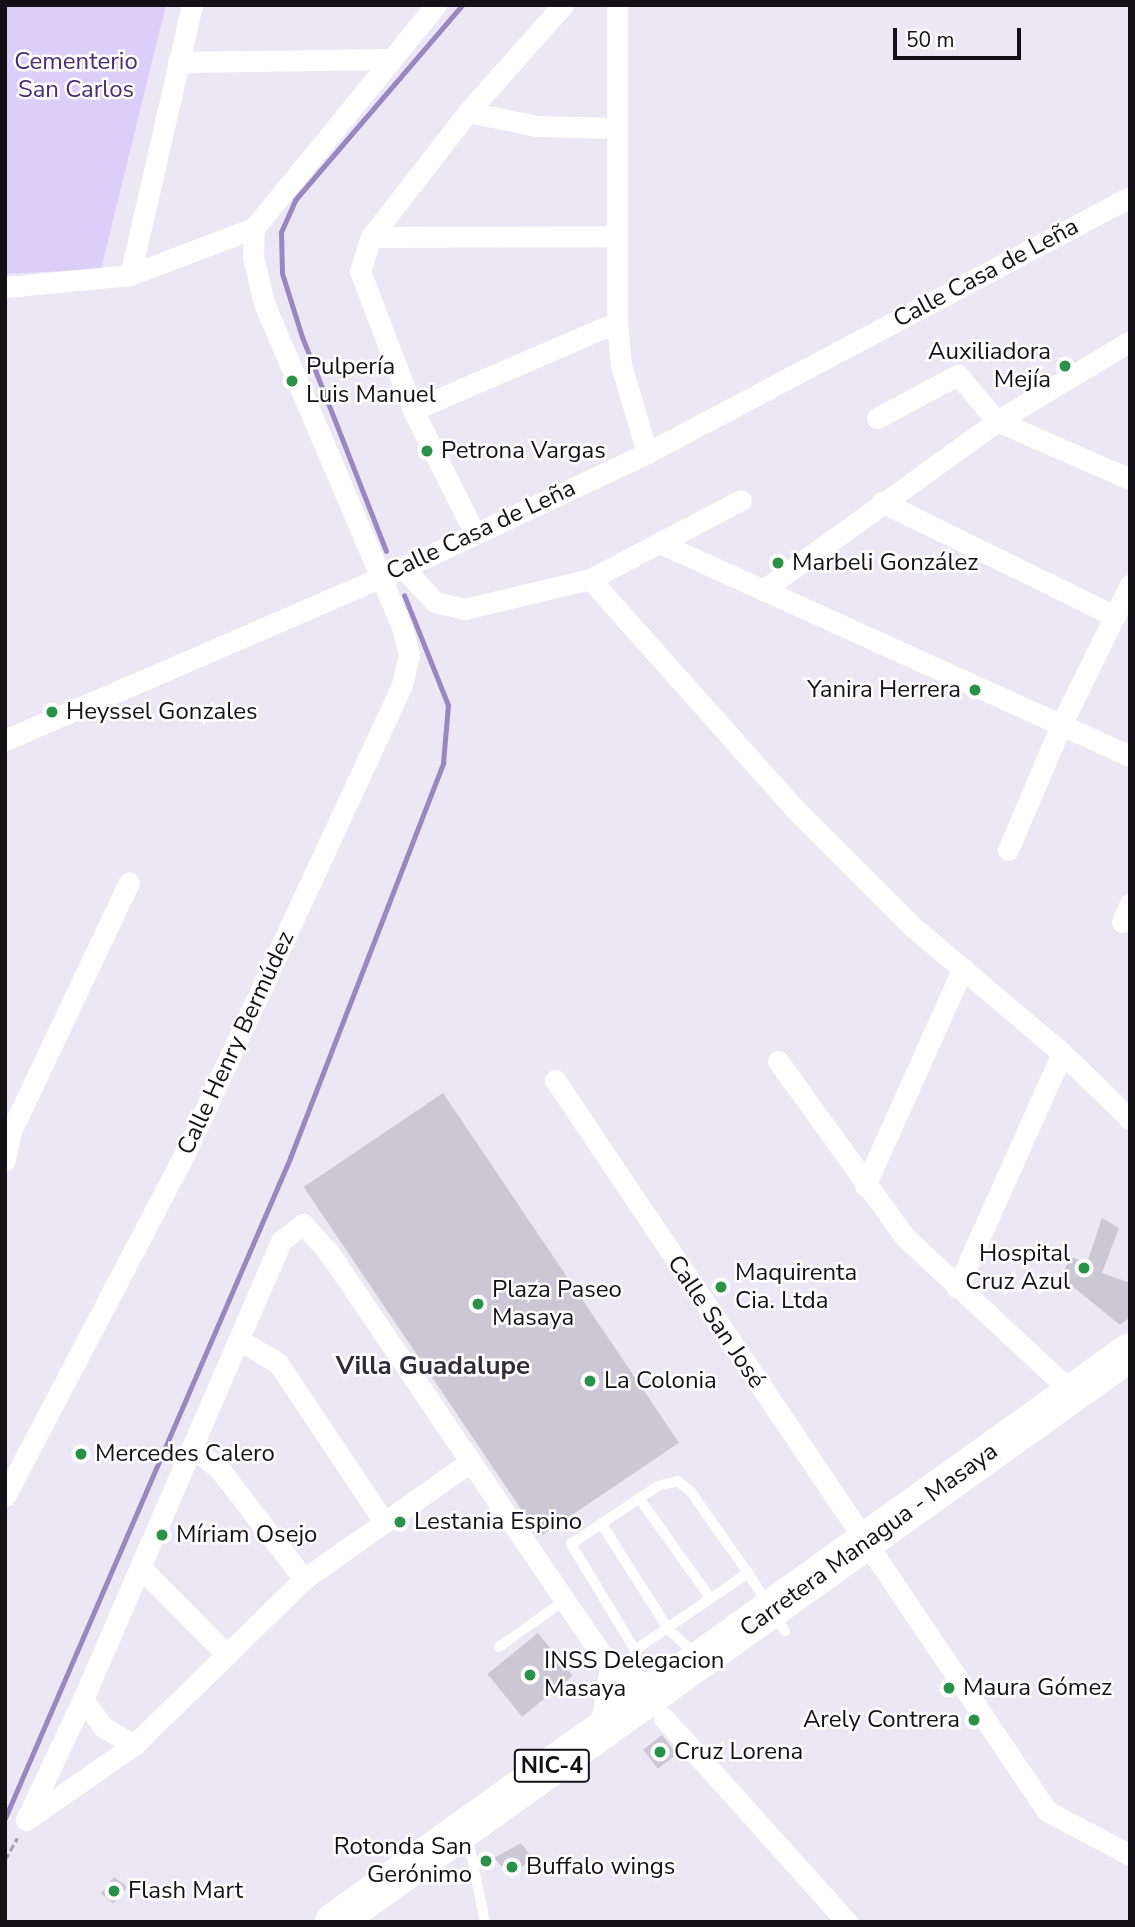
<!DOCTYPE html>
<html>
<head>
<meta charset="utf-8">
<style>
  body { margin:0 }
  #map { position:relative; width:1135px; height:1927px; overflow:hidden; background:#ebe7f5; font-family:"Nunito Sans",sans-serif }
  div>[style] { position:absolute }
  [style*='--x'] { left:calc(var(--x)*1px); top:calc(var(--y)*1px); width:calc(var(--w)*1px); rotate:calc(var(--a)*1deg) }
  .green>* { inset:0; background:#dbcef9 }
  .stream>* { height:5px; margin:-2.5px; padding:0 2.5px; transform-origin:2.5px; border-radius:2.5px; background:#9a87c1 }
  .building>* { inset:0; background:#cbc7d5; transform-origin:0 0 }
  .path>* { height:2.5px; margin-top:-1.25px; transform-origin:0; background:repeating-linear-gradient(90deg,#a3a0ab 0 7px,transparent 0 10.5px) }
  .lane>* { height:10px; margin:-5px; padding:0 5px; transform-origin:5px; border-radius:5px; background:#fff }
  .street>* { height:21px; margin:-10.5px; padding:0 10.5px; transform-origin:10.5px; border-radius:10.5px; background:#fff }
  .highway>* { height:38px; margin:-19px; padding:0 19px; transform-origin:19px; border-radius:19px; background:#fff }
  .dots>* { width:19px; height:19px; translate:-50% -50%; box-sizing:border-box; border:4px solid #fff; border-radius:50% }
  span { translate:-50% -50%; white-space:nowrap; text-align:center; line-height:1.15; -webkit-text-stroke:5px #fff; paint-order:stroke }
  .shield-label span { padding:2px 5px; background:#fff; border:2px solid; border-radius:5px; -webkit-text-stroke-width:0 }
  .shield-label { font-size:23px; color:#131116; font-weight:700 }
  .park-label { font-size:24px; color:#492d73 }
  .street-label { font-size:24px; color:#131116 }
  .poi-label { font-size:24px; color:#131116 }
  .right { translate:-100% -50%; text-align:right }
  .left { translate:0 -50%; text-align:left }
  .neighbourhood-label { font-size:26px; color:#302d38; font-weight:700 }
  .frame { position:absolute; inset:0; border:7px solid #131116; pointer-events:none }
  .scale { position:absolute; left:893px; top:28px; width:128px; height:32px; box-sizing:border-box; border:4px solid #131116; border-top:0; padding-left:9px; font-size:21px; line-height:24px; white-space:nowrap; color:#131116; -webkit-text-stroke:5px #fff; paint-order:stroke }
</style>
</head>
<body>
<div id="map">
  <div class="green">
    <div style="clip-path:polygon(5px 5px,166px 5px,101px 269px,5px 274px)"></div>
  </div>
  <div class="stream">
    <div style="--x:386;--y:551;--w:230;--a:-111.4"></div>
    <div style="--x:302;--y:337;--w:67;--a:-107.4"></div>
    <div style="--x:282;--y:273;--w:41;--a:-91.4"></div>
    <div style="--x:281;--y:232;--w:35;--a:-66"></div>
    <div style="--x:295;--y:200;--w:257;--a:-49.4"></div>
    <div style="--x:5;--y:1818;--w:719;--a:-66.64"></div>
    <div style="--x:290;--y:1158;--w:424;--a:-68.8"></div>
    <div style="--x:443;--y:763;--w:58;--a:-85.1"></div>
    <div style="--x:448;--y:705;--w:118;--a:-111.8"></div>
  </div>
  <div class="building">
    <div style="left:443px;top:1093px;width:422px;height:168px;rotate:56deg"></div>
    <div style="clip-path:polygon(1102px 1218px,1119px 1228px,1102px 1273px,1130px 1283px,1130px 1317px,1120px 1325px,1060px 1276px,1072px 1257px,1087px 1263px)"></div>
    <div style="left:538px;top:1633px;width:55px;height:65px;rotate:51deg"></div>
    <div style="left:662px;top:1735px;width:24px;height:24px;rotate:52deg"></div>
    <div style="clip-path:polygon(521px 1843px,532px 1858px,511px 1876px,494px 1858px)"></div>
    <div style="left:114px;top:1877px;width:16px;height:21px;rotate:38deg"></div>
  </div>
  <div class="path">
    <div style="--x:5;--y:1860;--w:25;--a:-61"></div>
  </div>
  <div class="lane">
    <div style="--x:639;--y:1498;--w:124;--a:54.5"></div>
    <div style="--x:601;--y:1523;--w:127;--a:57.6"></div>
    <div style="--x:669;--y:1630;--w:36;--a:42"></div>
    <div style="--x:748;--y:1573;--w:137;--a:145.7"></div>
    <div style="--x:635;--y:1650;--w:124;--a:-121.1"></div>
    <div style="--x:571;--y:1544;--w:105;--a:-33.7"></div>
    <div style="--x:658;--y:1486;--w:21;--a:-14"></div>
    <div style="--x:678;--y:1481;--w:17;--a:40"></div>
    <div style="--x:691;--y:1492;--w:99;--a:54.9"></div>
    <div style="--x:748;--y:1573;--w:69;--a:57.5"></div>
    <div style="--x:499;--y:1647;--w:81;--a:-35.5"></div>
    <div style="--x:470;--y:1849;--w:75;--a:78.4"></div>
  </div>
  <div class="street">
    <div style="--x:192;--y:5;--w:277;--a:102.9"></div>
    <div style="--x:130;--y:275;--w:133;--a:-20.8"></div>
    <div style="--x:617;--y:5;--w:317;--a:90"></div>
    <div style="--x:617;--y:322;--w:43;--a:84.7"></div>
    <div style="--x:621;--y:365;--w:92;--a:73.5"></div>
    <div style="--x:178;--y:62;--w:210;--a:-0.8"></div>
    <div style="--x:468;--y:112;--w:69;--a:11.6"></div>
    <div style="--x:536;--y:126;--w:81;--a:1.4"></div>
    <div style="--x:371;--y:237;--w:246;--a:-0.2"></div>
    <div style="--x:5;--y:287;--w:126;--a:-5.5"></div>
    <div style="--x:413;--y:410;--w:222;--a:-23.3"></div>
    <div style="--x:877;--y:418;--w:92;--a:-28"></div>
    <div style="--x:958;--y:375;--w:60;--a:49.7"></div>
    <div style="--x:997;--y:421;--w:145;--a:23.6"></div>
    <div style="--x:882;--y:502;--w:257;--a:26.1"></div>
    <div style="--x:475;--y:534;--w:139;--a:-116.6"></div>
    <div style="--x:413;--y:410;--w:149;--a:-110.9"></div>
    <div style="--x:360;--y:271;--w:36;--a:-72"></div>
    <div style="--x:371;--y:237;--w:158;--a:-52.2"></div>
    <div style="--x:468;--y:112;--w:143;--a:-48.4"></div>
    <div style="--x:662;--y:544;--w:514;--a:24.37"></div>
    <div style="--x:403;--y:568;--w:47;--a:46.7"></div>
    <div style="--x:435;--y:602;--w:31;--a:13"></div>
    <div style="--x:465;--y:609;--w:129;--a:-13.5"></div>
    <div style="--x:590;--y:579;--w:170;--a:-27.6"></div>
    <div style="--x:590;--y:579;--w:305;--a:48.3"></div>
    <div style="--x:793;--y:807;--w:170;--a:45"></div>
    <div style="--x:913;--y:927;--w:195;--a:40.2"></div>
    <div style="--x:1062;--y:1053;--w:95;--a:44.1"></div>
    <div style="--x:763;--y:590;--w:289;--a:-35.8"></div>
    <div style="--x:997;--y:421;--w:155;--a:-31"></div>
    <div style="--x:5;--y:740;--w:434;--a:-23.4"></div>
    <div style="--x:403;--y:568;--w:270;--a:-25.2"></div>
    <div style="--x:647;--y:453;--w:547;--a:-27.92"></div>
    <div style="--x:1008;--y:850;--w:136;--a:-67"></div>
    <div style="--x:1061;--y:725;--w:156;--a:-63.8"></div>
    <div style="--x:1122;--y:922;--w:20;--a:-66"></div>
    <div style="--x:778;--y:1061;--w:217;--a:54.2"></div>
    <div style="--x:905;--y:1237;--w:229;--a:42.9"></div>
    <div style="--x:555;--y:1080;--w:881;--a:56.06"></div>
    <div style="--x:1047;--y:1811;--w:94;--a:27.9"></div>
    <div style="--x:5;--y:1124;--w:9;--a:49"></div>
    <div style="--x:11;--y:1131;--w:30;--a:102"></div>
    <div style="--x:11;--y:1131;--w:275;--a:-64.6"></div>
    <div style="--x:865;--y:1186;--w:239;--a:-65.8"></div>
    <div style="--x:957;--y:1288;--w:257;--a:-65.9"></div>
    <div style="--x:241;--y:1341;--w:43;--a:30.7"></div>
    <div style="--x:278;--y:1363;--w:191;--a:56.3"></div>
    <div style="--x:195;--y:1449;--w:34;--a:40"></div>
    <div style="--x:221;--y:1471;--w:136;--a:52.5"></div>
    <div style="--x:5;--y:1496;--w:387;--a:-62.3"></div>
    <div style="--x:185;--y:1153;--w:516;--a:-65.12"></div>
    <div style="--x:402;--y:685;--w:31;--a:-77"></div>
    <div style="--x:409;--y:655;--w:29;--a:-104"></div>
    <div style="--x:402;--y:627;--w:352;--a:-113.1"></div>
    <div style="--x:264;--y:303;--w:47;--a:-103.4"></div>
    <div style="--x:253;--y:257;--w:29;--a:-88"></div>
    <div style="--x:254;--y:228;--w:288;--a:-50.8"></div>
    <div style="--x:142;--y:1569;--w:121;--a:45.3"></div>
    <div style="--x:664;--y:1718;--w:274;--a:48.1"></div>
    <div style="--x:600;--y:1730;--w:64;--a:-81"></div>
    <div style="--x:134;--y:1745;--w:238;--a:-44.3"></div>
    <div style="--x:304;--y:1579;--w:204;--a:-35.2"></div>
    <div style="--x:26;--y:1820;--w:131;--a:-34.8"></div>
    <div style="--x:134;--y:1745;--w:34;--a:-150"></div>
    <div style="--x:104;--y:1728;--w:36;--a:-126"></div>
    <div style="--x:83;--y:1699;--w:499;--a:-66.6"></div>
    <div style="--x:281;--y:1241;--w:28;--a:-38"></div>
    <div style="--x:303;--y:1224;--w:39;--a:48"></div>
    <div style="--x:329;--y:1253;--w:500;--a:55.83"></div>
    <div style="--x:610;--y:1667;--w:23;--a:31"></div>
    <div style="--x:630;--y:1679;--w:35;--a:12"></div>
    <div style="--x:26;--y:1820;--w:134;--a:-64.8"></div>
  </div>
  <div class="highway">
    <div style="--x:334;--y:1922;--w:979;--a:-35.61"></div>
  </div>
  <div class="dots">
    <div style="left:1065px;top:366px;background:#2a9148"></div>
    <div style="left:292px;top:381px;background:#2a9148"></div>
    <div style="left:427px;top:451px;background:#2a9148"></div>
    <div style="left:778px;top:563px;background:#2a9148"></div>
    <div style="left:975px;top:690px;background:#2a9148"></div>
    <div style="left:52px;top:712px;background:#2a9148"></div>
    <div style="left:1084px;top:1268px;background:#2a9148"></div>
    <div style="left:721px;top:1287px;background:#2a9148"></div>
    <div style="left:478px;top:1304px;background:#2a9148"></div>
    <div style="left:590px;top:1381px;background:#2a9148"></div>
    <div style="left:81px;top:1454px;background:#2a9148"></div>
    <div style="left:400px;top:1522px;background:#2a9148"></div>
    <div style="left:162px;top:1535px;background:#2a9148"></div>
    <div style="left:530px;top:1675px;background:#2a9148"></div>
    <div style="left:949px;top:1688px;background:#2a9148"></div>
    <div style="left:974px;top:1720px;background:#2a9148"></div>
    <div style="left:660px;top:1752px;background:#2a9148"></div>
    <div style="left:486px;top:1861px;background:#2a9148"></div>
    <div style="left:512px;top:1867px;background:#2a9148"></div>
    <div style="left:114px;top:1891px;background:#2a9148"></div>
  </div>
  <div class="shield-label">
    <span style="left:552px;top:1766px">NIC-4</span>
  </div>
  <div class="park-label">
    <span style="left:76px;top:76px">Cementerio<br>San Carlos</span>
  </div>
  <div class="street-label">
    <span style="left:986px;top:273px;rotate:-28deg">Calle Casa de Leña</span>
    <span style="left:481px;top:530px;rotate:-25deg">Calle Casa de Leña</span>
    <span style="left:236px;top:1043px;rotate:-65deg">Calle Henry Bermúdez</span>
    <span style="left:716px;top:1322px;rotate:56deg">Calle San José</span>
    <span style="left:869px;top:1540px;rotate:-36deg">Carretera Managua - Masaya</span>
  </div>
  <div class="poi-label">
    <span class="right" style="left:1051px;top:366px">Auxiliadora<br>Mejía</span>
    <span class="left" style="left:306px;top:381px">Pulpería<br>Luis Manuel</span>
    <span class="left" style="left:441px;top:451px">Petrona Vargas</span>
    <span class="left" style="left:792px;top:563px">Marbeli González</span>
    <span class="right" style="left:961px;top:690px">Yanira Herrera</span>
    <span class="left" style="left:66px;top:712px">Heyssel Gonzales</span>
    <span class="right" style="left:1070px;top:1268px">Hospital<br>Cruz Azul</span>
    <span class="left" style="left:735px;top:1287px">Maquirenta<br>Cia. Ltda</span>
    <span class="left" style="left:492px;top:1304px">Plaza Paseo<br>Masaya</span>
    <span class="left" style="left:604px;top:1381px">La Colonia</span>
    <span class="left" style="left:95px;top:1454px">Mercedes Calero</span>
    <span class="left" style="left:414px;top:1522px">Lestania Espino</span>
    <span class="left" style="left:176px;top:1535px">Míriam Osejo</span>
    <span class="left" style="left:544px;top:1675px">INSS Delegacion<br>Masaya</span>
    <span class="left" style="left:963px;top:1688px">Maura Gómez</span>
    <span class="right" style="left:960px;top:1720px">Arely Contrera</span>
    <span class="left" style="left:674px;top:1752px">Cruz Lorena</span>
    <span class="right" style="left:472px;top:1861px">Rotonda San<br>Gerónimo</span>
    <span class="left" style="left:526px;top:1867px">Buffalo wings</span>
    <span class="left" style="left:128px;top:1891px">Flash Mart</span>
  </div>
  <div class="neighbourhood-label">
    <span style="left:433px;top:1366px">Villa Guadalupe</span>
  </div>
  <div class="frame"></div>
  <div class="scale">50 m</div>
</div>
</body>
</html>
